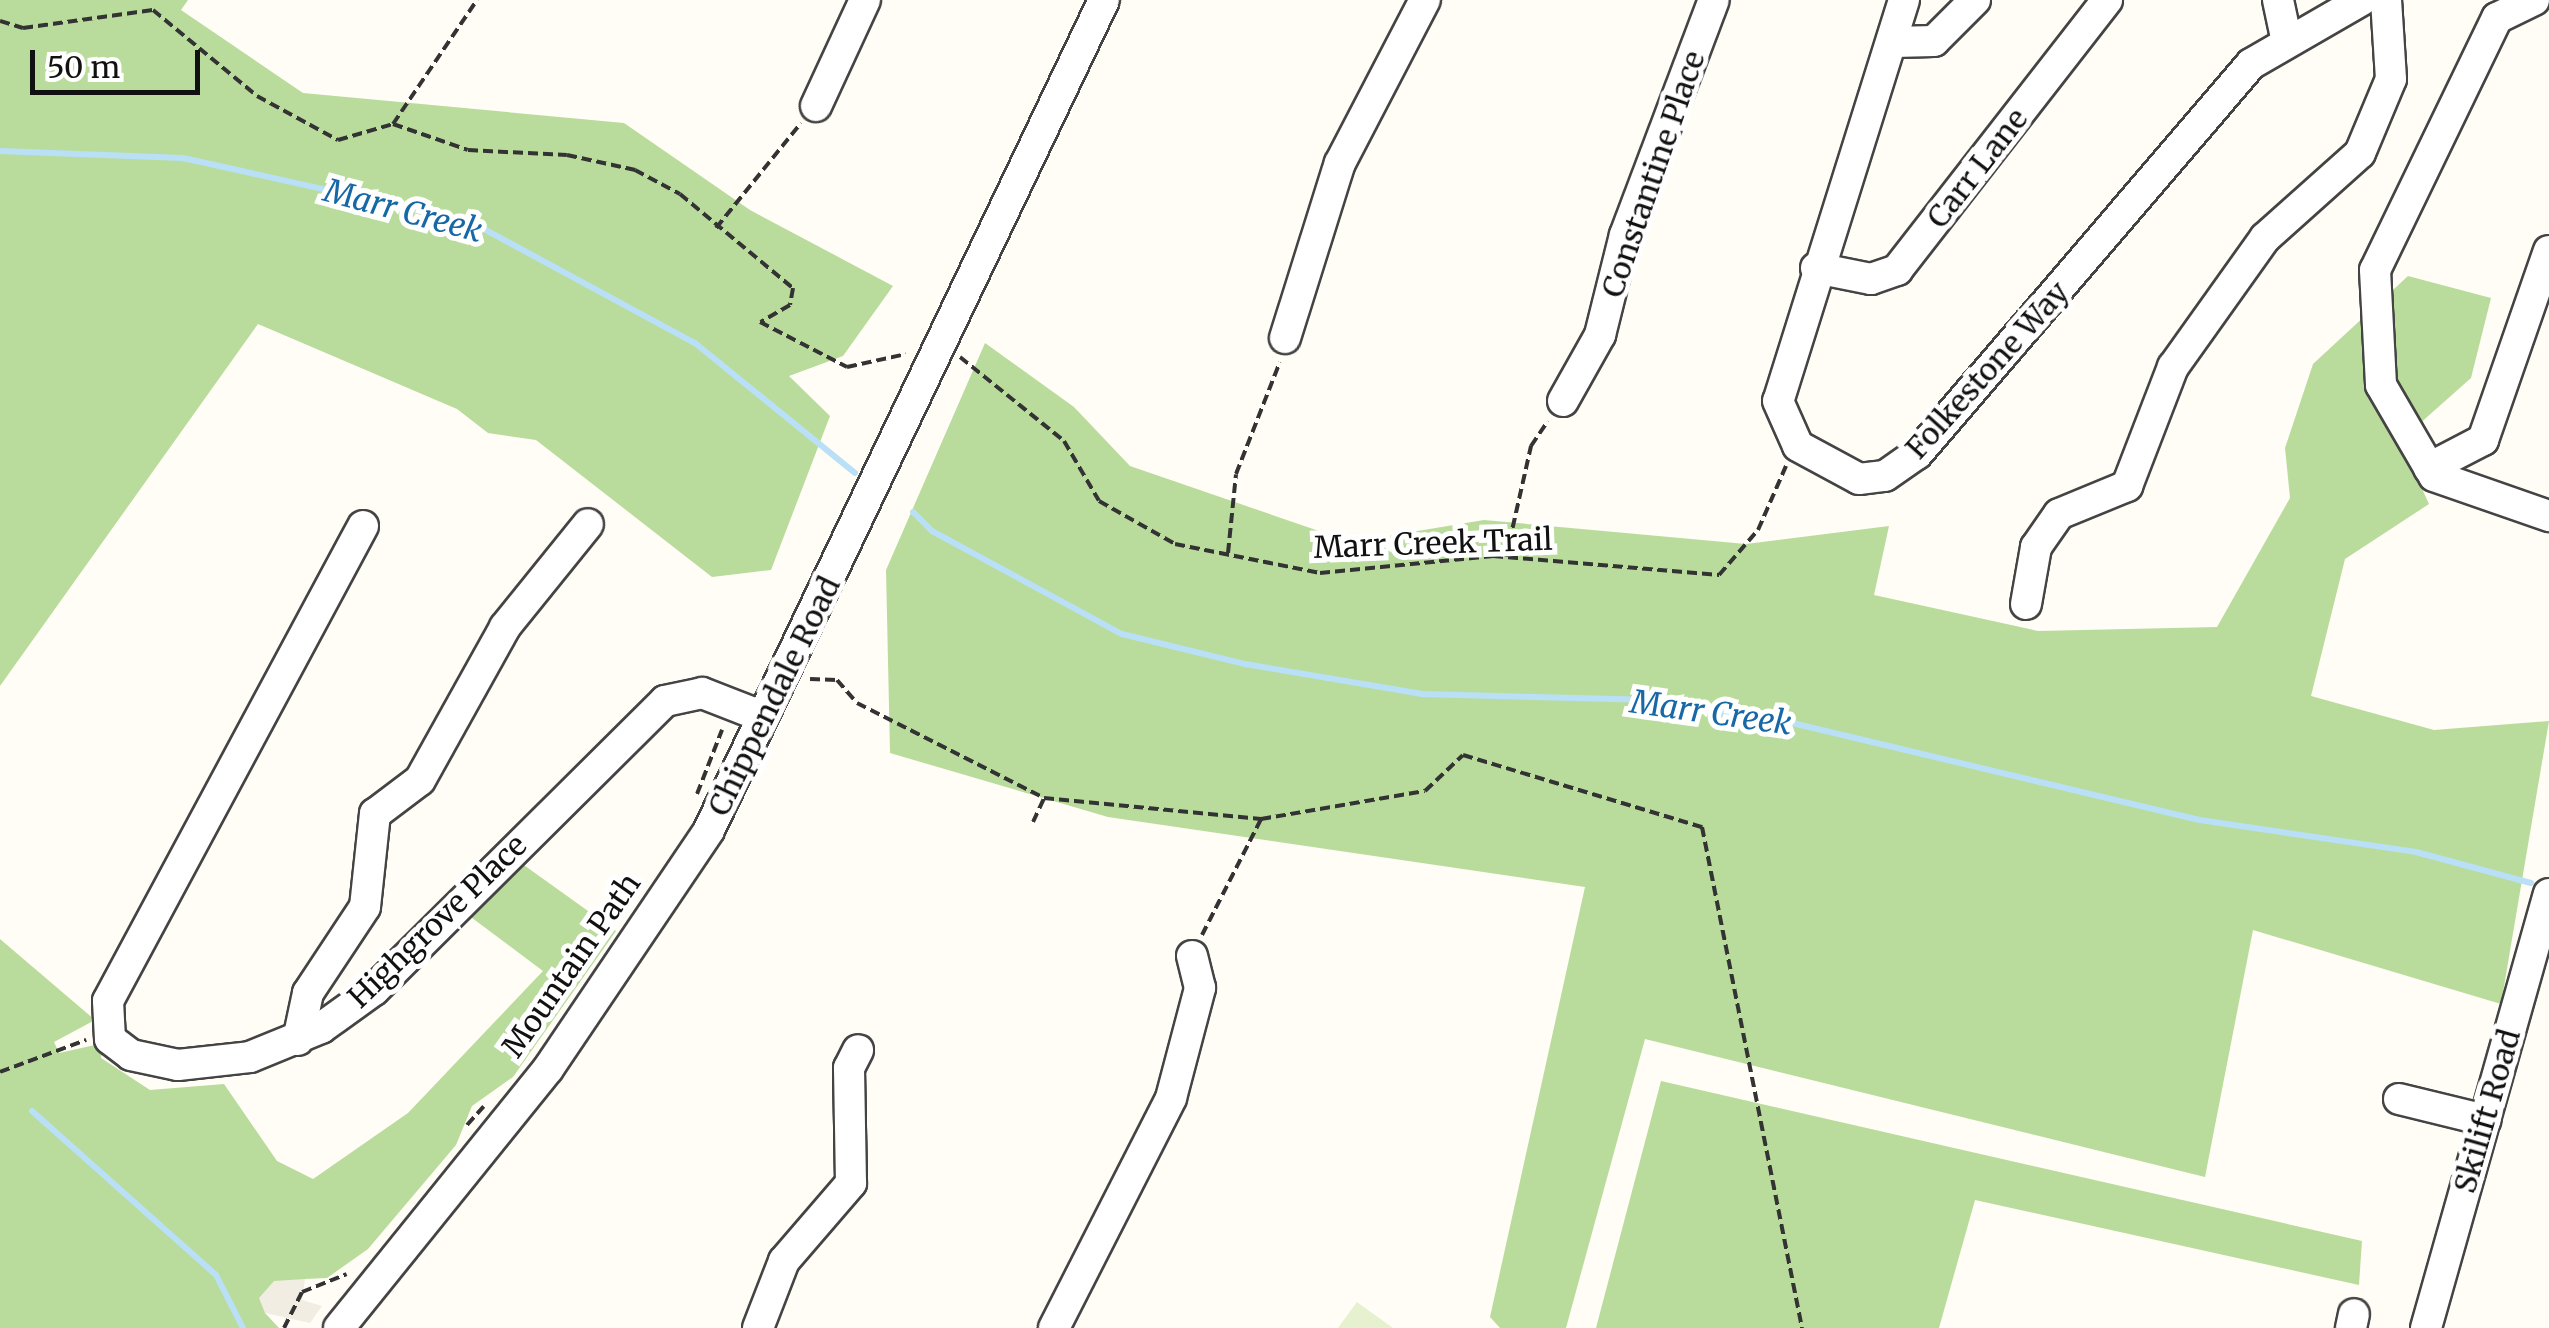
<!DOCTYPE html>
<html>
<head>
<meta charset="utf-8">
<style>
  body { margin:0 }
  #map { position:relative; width:2549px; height:1328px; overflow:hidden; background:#fffdf5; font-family:Merriweather,serif }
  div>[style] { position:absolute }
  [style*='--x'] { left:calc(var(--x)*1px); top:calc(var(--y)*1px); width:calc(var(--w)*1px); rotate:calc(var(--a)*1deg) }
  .forest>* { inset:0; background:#b9dc9c }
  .pitch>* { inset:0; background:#e6f2cf }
  .plaza>* { inset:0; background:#f1ede2 }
  .stream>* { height:6px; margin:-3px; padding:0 3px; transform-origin:3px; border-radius:3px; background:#b9e0f7 }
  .path>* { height:4px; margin-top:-2px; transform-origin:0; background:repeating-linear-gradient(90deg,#333 0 10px,transparent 0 15px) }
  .roads { filter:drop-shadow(2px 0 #444) drop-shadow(-2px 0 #444) drop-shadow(0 2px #444) drop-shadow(0 -2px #444) }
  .minor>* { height:30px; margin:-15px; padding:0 15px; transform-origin:15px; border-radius:15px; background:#fff }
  span { translate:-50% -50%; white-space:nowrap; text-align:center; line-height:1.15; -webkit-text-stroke:10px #fff; paint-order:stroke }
  .street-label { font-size:30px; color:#111 }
  .water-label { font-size:32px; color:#1768a6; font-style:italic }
  .scale { position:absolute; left:30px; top:50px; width:170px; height:45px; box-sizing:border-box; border:5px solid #111; border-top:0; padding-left:12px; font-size:30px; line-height:35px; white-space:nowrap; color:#111; -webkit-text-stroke:8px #fff; paint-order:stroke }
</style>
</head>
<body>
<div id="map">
  <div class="forest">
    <div style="clip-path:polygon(0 0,188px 0,181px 10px,303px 93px,624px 123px,750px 210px,893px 286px,843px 356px,789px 376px,830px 416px,771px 570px,712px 577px,536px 440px,488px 433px,457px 409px,258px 324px,0 686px)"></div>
    <div style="clip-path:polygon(2408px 276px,2491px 298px,2471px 378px,2400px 441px,2429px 504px,2345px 559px,2311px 696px,2434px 730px,2549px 721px,2501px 1004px,2253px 930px,2205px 1177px,1645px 1039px,1566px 1328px,1500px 1328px,1490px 1317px,1585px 887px,1108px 817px,890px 753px,886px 570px,985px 343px,1074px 407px,1130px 466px,1351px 542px,1484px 520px,1746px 544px,1889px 526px,1874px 595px,2038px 631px,2217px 627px,2290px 498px,2285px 448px,2313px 364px)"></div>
    <div style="clip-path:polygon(514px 858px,616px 931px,513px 1077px,472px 1106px,456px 1145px,368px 1249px,327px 1278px,305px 1279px,265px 1313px,279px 1328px,0 1328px,0 939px,95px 1020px,54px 1042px,59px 1053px,104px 1043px,101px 1058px,150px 1090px,224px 1084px,277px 1161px,313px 1179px,408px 1113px,543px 971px,460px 909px)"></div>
    <div style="clip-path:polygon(1661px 1081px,2362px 1241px,2359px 1285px,1975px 1200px,1939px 1328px,1596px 1328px)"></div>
  </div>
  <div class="pitch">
    <div style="clip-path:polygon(1357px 1302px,1393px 1328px,1338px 1328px)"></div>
  </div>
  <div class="plaza">
    <div style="clip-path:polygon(305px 1279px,302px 1300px,322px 1306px,310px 1323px,265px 1313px,259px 1298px,274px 1281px)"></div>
  </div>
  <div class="stream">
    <div style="--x:0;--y:151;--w:183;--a:2.2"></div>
    <div style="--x:183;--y:158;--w:295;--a:12.5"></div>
    <div style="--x:471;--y:222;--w:255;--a:28.4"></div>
    <div style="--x:695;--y:343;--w:206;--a:39.1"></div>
    <div style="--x:913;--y:512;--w:27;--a:45"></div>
    <div style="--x:932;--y:531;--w:216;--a:28.5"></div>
    <div style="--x:1122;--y:634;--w:127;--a:13.7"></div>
    <div style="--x:1245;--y:664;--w:180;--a:9.6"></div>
    <div style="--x:1422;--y:694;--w:222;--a:1.5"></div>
    <div style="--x:1644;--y:700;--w:146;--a:8.7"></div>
    <div style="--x:1788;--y:722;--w:423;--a:13.4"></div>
    <div style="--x:2200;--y:820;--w:218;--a:8.4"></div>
    <div style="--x:2416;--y:852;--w:119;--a:15.1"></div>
    <div style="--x:32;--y:1111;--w:246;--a:41.7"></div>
    <div style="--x:216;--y:1275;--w:59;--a:63"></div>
  </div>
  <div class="path">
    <div style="--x:0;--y:21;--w:24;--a:17"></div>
    <div style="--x:23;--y:28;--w:131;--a:-7.9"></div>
    <div style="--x:153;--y:10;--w:135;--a:39.6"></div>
    <div style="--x:257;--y:96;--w:92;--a:28.5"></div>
    <div style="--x:338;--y:140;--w:57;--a:-16.2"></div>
    <div style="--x:393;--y:124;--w:79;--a:19.1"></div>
    <div style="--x:468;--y:150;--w:99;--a:2.9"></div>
    <div style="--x:567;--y:155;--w:70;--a:12.4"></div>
    <div style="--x:635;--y:170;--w:51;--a:28.1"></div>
    <div style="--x:680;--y:194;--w:147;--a:39.8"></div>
    <div style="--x:793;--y:288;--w:17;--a:100"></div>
    <div style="--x:790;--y:305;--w:34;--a:150"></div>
    <div style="--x:760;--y:322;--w:98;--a:27.3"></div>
    <div style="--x:847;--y:367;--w:60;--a:-12.4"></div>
    <div style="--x:393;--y:124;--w:150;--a:-55.9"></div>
    <div style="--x:716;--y:228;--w:135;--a:-51"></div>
    <div style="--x:960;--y:357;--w:134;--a:38.9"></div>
    <div style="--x:1064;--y:441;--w:69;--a:59.7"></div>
    <div style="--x:1099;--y:501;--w:87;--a:29.5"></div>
    <div style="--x:1175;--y:544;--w:148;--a:11.3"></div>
    <div style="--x:1320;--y:573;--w:174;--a:-5.6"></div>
    <div style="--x:1493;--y:556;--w:227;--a:4.8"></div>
    <div style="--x:1719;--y:575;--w:60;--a:-49.1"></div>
    <div style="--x:1758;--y:530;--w:70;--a:-66.4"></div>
    <div style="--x:1228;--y:553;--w:79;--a:-84.2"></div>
    <div style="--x:1236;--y:474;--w:120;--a:-68.6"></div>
    <div style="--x:1506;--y:557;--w:114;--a:-77.3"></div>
    <div style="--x:1531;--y:446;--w:30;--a:-56"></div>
    <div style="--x:810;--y:679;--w:27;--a:2"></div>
    <div style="--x:837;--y:680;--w:30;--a:49"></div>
    <div style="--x:857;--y:703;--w:210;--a:26.9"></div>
    <div style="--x:1044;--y:798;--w:218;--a:5.5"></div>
    <div style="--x:1261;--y:819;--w:166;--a:-9.7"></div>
    <div style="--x:1425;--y:791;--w:52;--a:-43.5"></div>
    <div style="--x:1463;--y:755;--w:250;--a:16.8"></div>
    <div style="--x:1702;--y:827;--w:511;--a:78.71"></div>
    <div style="--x:697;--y:794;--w:69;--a:-68.7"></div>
    <div style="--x:1033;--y:822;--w:26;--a:-65"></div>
    <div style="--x:1202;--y:935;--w:130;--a:-63"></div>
    <div style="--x:0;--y:1072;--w:92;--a:-20.4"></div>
    <div style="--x:467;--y:1125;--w:25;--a:-48"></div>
    <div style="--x:284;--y:1328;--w:40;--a:-63.4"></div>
    <div style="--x:302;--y:1292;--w:48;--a:-21.8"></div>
  </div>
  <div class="roads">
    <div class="minor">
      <div style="--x:1904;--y:0;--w:420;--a:107.4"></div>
      <div style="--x:1778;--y:401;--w:49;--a:66"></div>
      <div style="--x:1798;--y:446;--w:69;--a:28.4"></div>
      <div style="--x:1859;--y:479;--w:26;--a:-7"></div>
      <div style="--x:1885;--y:476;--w:39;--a:-35"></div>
      <div style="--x:1917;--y:454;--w:513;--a:-49.42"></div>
      <div style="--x:2251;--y:64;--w:128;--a:-30"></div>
      <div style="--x:2278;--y:0;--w:39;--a:78"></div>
      <div style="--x:2534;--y:0;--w:41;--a:154.1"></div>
      <div style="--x:2497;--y:18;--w:280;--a:115.8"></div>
      <div style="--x:2375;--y:270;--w:115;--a:87"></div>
      <div style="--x:2381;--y:385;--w:105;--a:59.8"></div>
      <div style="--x:2434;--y:476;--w:122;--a:19.2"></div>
      <div style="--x:1894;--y:42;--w:40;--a:-1.4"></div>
      <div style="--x:1934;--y:41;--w:58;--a:-45"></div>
      <div style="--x:816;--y:106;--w:117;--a:-65.2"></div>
      <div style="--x:1816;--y:268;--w:56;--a:11.3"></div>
      <div style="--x:1871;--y:279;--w:28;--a:-19"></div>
      <div style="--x:1897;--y:270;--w:342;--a:-52.1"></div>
      <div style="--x:1285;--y:338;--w:183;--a:-72.6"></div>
      <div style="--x:1340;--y:163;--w:184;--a:-62.5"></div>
      <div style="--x:1563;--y:401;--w:76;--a:-60.7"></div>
      <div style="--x:1600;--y:335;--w:103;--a:-76"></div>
      <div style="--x:1625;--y:235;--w:251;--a:-69.3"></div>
      <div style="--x:2429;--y:468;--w:61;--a:-27.4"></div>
      <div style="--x:2483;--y:440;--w:200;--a:-70.8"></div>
      <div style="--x:363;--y:526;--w:539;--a:118.23"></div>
      <div style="--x:108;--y:1001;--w:38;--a:87"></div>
      <div style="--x:110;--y:1039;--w:26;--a:37"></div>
      <div style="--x:131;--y:1055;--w:48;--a:12"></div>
      <div style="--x:178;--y:1065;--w:72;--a:-6.3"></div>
      <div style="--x:250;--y:1057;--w:77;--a:-22.2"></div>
      <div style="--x:321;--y:1028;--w:65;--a:-35.6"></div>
      <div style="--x:374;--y:990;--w:410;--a:-44.8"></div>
      <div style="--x:665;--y:701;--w:38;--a:-12"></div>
      <div style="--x:702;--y:693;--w:63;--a:21.3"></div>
      <div style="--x:2026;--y:604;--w:58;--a:-80"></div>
      <div style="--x:2036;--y:547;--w:40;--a:-55.1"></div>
      <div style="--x:2059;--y:514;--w:74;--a:-22.4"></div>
      <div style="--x:2127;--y:486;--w:128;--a:-68.9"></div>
      <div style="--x:2173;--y:367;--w:158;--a:-54.5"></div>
      <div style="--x:2265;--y:238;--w:127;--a:-41.8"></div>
      <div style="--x:2360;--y:153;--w:80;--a:-67.3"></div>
      <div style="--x:2391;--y:79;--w:79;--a:-93.6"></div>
      <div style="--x:298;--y:1040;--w:48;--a:-78"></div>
      <div style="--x:308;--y:993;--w:103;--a:-56.5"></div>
      <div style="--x:365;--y:907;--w:94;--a:-83.9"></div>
      <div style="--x:375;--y:814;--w:56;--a:-37.1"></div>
      <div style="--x:420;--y:780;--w:175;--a:-60.9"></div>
      <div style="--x:505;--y:627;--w:132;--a:-51.1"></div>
      <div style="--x:2399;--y:1099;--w:89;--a:13.7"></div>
      <div style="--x:339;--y:1328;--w:333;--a:-51.1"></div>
      <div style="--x:548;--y:1069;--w:288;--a:-56"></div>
      <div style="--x:709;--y:830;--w:919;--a:-64.55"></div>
      <div style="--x:758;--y:1328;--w:72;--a:-68.8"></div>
      <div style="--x:784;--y:1261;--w:103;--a:-49.3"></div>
      <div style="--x:851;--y:1183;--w:115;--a:-91"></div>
      <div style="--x:849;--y:1068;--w:20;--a:-63"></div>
      <div style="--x:1054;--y:1328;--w:258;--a:-63"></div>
      <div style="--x:1171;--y:1098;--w:114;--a:-75.2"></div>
      <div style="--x:1200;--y:988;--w:33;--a:-104"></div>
      <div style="--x:2351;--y:1328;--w:14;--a:-78"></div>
      <div style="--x:2426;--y:1328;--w:451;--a:-74.2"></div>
    </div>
  </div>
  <div class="street-label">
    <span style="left:1977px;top:168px;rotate:-52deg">Carr Lane</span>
    <span style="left:1653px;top:174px;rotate:-71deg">Constantine Place</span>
    <span style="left:1987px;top:370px;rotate:-48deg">Folkestone Way</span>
    <span style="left:1433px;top:543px;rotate:-2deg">Marr Creek Trail</span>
    <span style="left:774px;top:696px;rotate:-64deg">Chippendale Road</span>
    <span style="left:437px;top:921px;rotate:-44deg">Highgrove Place</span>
    <span style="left:571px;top:965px;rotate:-55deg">Mountain Path</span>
    <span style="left:2487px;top:1111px;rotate:-74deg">Skilift Road</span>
  </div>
  <div class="water-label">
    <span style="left:403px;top:211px;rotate:15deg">Marr Creek</span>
    <span style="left:1711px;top:713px;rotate:8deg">Marr Creek</span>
  </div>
  <div class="scale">50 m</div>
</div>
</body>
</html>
